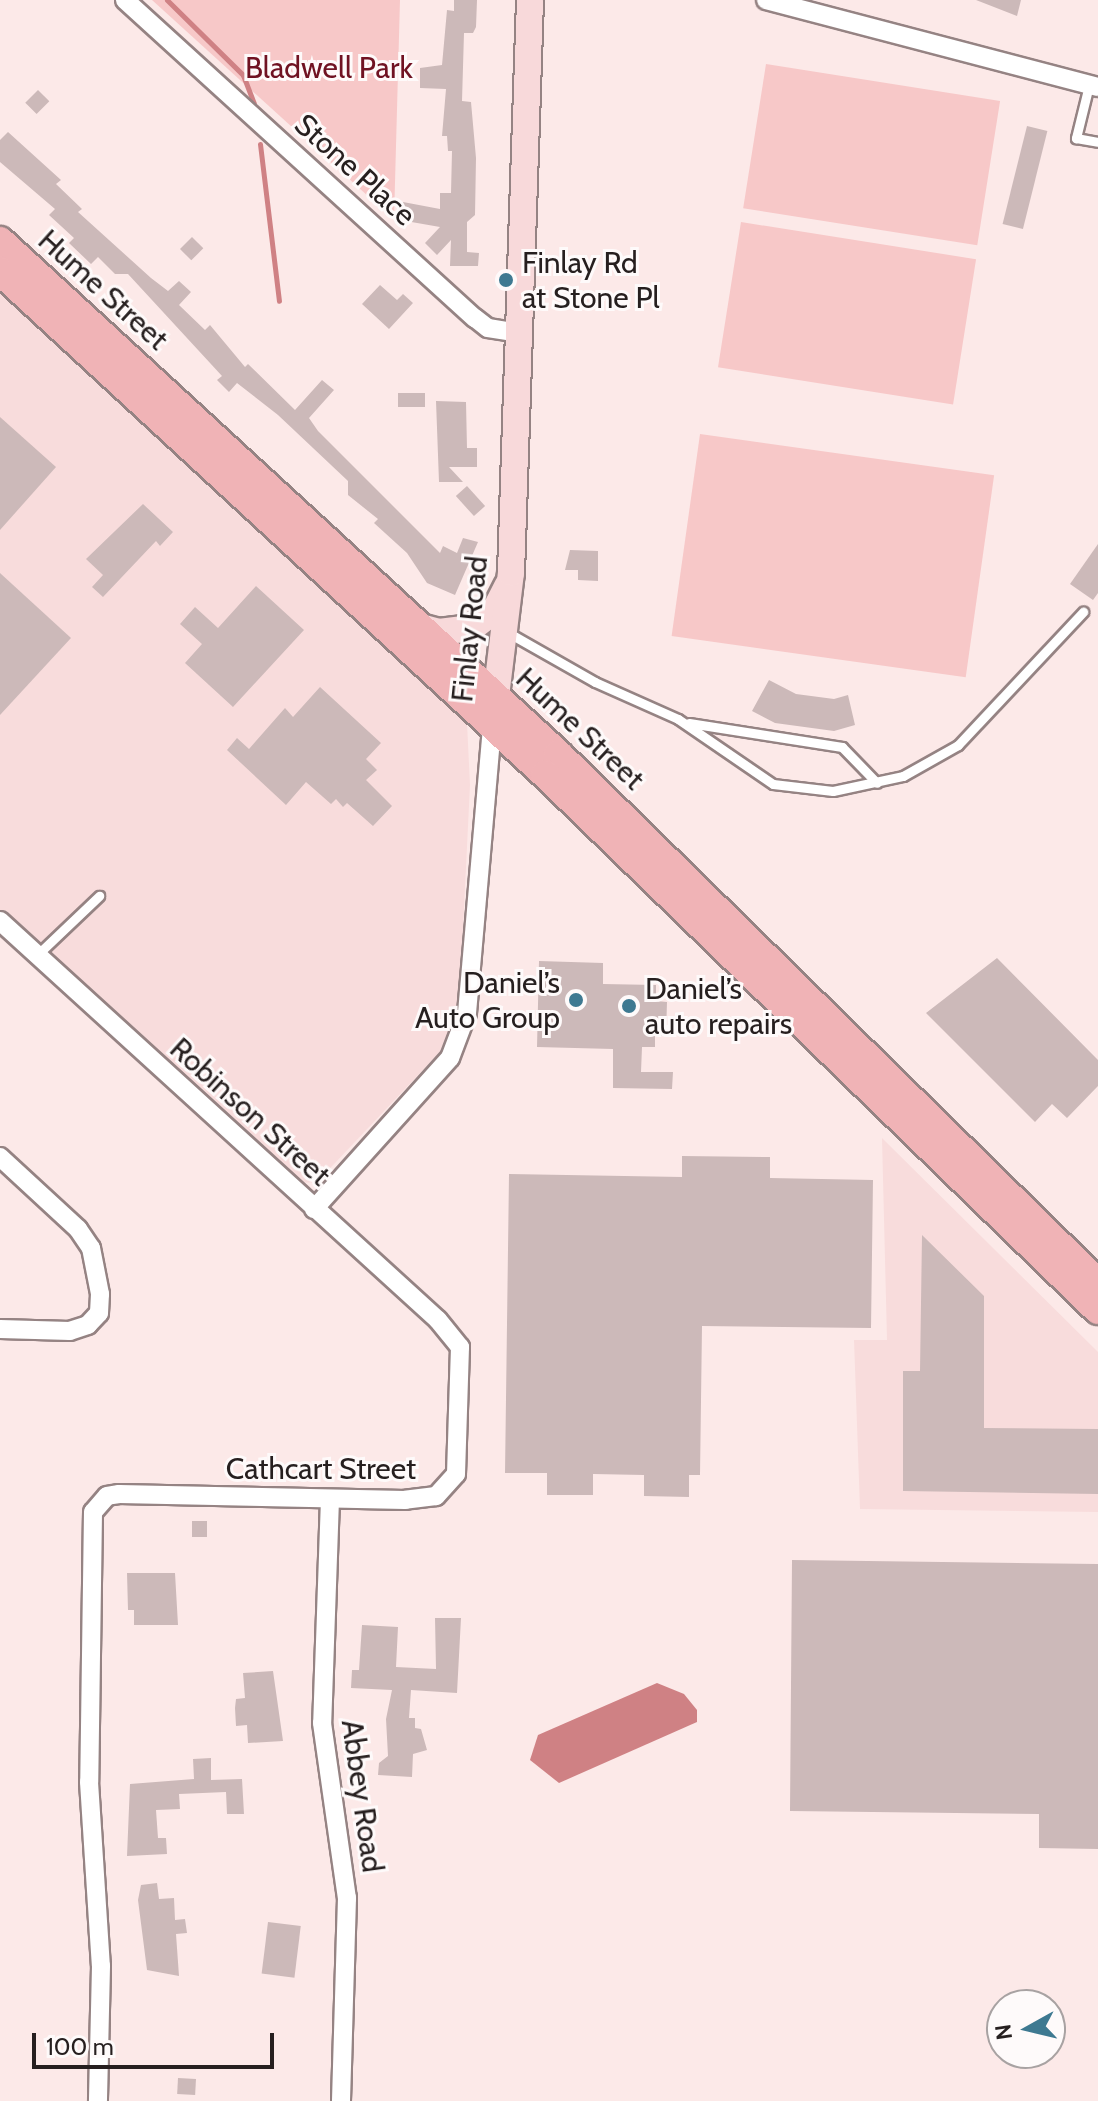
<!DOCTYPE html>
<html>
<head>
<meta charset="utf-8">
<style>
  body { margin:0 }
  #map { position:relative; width:1098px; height:2101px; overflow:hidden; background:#fce9e8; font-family:Cabin,sans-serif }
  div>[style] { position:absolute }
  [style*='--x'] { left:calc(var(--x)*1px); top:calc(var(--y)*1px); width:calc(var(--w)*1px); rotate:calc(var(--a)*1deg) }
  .built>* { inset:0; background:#f8dcdc }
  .green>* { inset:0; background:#f7c8c8; transform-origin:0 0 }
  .water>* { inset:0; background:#cf8184 }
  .stream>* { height:5px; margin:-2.5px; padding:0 2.5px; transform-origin:2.5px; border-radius:2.5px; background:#cf8184 }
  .building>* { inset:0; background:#ccb9b9; transform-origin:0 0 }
  .roads { filter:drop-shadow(2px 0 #958383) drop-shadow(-2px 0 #958383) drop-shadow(0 2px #958383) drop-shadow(0 -2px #958383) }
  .lane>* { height:9px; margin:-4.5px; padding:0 4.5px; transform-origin:4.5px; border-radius:4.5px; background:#fff }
  .street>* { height:18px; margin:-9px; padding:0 9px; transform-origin:9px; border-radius:9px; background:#fff }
  .secondary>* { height:26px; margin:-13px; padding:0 13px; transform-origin:13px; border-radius:13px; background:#f8d9da }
  .primary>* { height:28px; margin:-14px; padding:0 14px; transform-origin:14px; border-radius:14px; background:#f0b3b6 }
  .dots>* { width:22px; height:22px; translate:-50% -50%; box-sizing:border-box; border:4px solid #fefafa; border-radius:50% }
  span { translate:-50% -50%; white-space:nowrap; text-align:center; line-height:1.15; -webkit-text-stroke:6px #fefafa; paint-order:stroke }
  .park-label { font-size:30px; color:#701222 }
  .street-label { font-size:30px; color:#261f1f }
  .poi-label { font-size:30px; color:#261f1f }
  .left { translate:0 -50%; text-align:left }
  .right { translate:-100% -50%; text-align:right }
  .north { position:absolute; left:986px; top:1989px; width:80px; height:80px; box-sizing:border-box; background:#fefafa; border:2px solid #a8a2a2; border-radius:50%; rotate:262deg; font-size:22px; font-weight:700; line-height:32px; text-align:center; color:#261f1f }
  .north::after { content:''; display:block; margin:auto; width:28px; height:36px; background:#3e7991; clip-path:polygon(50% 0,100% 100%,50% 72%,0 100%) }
  .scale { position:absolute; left:32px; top:2033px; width:242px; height:36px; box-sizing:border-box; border:4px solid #261f1f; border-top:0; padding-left:10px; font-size:24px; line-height:28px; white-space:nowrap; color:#261f1f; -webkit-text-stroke:6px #fefafa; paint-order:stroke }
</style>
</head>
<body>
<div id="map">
  <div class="built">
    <div style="clip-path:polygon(0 290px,467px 723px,470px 785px,459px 1010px,440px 1052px,317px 1182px,301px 1183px,0 913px)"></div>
    <div style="clip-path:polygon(882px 1138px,1098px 1352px,1098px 1512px,860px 1509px,854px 1340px,887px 1340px)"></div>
  </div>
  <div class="green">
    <div style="clip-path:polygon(152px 0,400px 0,394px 219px,369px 197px)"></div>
    <div style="left:766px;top:64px;width:237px;height:146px;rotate:9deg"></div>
    <div style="left:741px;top:222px;width:238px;height:147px;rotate:9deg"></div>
    <div style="left:700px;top:434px;width:297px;height:204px;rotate:8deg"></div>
  </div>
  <div class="water">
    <div style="clip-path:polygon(657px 1683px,684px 1694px,697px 1710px,697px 1722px,559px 1783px,530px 1760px,538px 1735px)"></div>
  </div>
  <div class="stream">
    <div style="--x:167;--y:0;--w:107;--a:44.6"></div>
    <div style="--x:243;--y:75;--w:30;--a:69"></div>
    <div style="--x:260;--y:144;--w:158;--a:83.1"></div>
  </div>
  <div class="building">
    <div style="clip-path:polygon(454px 0,477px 0,476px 27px,473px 33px,464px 33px,462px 101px,471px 102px,476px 158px,475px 215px,467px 222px,467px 252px,479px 253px,478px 266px,450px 266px,451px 240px,437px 255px,425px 243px,440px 227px,400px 220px,403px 202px,440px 209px,440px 193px,451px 193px,452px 151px,448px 151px,447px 136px,442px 136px,446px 89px,420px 88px,420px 68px,442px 65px,447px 10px,454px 11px)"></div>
    <div style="clip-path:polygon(976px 0,1021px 0,1017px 16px)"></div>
    <div style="left:38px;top:90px;width:16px;height:18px;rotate:45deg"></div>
    <div style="left:1027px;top:126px;width:21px;height:101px;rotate:14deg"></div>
    <div style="clip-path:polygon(8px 132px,61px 180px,56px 184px,82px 209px,78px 212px,151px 278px,168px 291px,179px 281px,191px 292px,179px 305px,205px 330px,210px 325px,245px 367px,248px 364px,295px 410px,322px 380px,334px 390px,309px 418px,318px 431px,440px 553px,443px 546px,457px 553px,463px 538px,478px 542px,455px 595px,427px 583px,407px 553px,374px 523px,378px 519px,348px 495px,348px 481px,278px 415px,237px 383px,229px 392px,217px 380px,222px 376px,128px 274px,115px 274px,98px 257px,91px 264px,69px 243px,74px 238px,49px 215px,55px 209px,0 162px,0 140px)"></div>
    <div style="left:192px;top:237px;width:16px;height:17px;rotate:45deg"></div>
    <div style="clip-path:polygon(380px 285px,397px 300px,403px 294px,413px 303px,389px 329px,362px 304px)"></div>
    <div style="left:398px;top:393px;width:27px;height:14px"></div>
    <div style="clip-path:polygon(436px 401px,466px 402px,467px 448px,477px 448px,477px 467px,449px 467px,463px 482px,439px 482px)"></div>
    <div style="clip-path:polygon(0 417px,56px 467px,0 530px)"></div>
    <div style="left:467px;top:486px;width:27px;height:15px;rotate:48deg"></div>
    <div style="clip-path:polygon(143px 504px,173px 532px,160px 546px,156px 541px,103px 597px,92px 587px,103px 575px,86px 559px)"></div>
    <div style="clip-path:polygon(1098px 544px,1098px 593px,1093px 600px,1070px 584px)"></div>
    <div style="clip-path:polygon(570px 550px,598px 551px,598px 581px,578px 580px,578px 570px,565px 570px)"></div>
    <div style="clip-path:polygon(0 573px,71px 638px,0 715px)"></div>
    <div style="clip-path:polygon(256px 586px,304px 630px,233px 707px,185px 663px,202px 644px,180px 624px,195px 607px,218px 628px)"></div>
    <div style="clip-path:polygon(769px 680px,796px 694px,834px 699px,848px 695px,855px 725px,834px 731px,775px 723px,752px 711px)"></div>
    <div style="clip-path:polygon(320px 687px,381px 743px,366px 759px,377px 770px,366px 780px,392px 806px,373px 826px,347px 803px,343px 807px,336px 799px,331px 804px,306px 782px,286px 805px,227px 750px,237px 738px,249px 749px,285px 708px,293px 717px)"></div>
    <div style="clip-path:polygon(997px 958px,1098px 1060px,1098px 1086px,1067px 1118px,1052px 1104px,1035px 1122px,926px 1013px)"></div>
    <div style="clip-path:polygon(539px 961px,603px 963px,603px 984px,656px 985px,656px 1001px,667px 1002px,666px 1036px,655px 1036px,655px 1047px,642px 1047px,641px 1072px,673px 1072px,672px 1089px,613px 1088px,613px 1049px,537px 1047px)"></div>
    <div style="clip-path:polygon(682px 1156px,770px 1157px,770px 1178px,873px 1180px,871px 1328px,702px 1326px,700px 1475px,689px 1475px,689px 1497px,644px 1496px,644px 1475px,593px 1474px,593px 1495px,547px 1495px,547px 1473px,505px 1473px,509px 1174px,682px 1177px)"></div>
    <div style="clip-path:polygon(922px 1235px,984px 1296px,984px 1428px,1098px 1429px,1098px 1494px,903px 1491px,903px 1371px,920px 1371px)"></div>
    <div style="left:192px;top:1521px;width:15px;height:16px"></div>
    <div style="clip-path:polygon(792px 1560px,1098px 1564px,1098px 1849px,1039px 1848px,1039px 1814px,790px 1811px)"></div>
    <div style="clip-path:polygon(127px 1573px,175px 1573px,178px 1625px,134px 1625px,134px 1610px,128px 1610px)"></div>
    <div style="clip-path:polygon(435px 1618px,461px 1618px,457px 1693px,411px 1690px,409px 1718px,415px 1718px,415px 1728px,421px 1729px,427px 1750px,413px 1754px,412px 1777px,378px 1775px,379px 1763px,388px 1756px,386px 1719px,392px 1690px,351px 1688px,352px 1670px,359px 1670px,362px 1625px,398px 1627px,396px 1667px,436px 1669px)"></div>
    <div style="clip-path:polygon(273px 1671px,283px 1741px,248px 1743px,247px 1725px,236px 1726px,235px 1708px,236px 1699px,245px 1698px,243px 1673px)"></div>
    <div style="clip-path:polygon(211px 1758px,211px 1780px,242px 1779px,244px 1814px,227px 1814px,226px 1792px,179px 1794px,180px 1809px,156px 1810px,158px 1838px,166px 1838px,167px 1854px,127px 1856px,130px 1784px,194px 1779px,193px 1759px)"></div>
    <div style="clip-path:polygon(157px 1883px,159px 1899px,174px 1898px,175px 1920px,185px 1919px,187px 1933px,176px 1934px,179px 1976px,147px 1970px,138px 1900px,141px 1885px)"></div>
    <div style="left:268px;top:1922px;width:33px;height:52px;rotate:7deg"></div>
    <div style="left:178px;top:2078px;width:18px;height:16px;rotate:3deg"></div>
  </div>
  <div class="roads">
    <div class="lane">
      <div style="--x:1089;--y:85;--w:55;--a:103.8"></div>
      <div style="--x:1076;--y:138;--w:22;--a:10"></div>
      <div style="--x:507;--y:632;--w:101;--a:29.6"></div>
      <div style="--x:595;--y:682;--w:91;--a:24"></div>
      <div style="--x:678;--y:719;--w:115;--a:34.4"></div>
      <div style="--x:773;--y:784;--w:60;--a:6.7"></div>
      <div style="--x:833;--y:791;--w:72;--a:-12.1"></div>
      <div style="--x:903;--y:776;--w:63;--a:-29.4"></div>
      <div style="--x:958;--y:745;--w:183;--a:-46.8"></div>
      <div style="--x:689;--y:723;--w:155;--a:8.9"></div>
      <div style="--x:842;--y:747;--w:50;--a:45.8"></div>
      <div style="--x:37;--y:955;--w:86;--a:-43.6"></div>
    </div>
    <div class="street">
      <div style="--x:125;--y:0;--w:473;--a:42.3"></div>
      <div style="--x:475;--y:318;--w:16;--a:38"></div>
      <div style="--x:488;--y:328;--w:31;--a:9"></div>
      <div style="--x:766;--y:0;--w:343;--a:14.7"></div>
      <div style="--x:0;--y:921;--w:592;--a:42.33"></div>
      <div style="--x:438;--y:1320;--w:35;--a:51"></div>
      <div style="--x:460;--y:1347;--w:127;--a:91.8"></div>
      <div style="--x:456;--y:1474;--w:30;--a:132"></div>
      <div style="--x:436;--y:1496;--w:31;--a:173"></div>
      <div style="--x:405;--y:1500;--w:286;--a:-178.8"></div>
      <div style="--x:119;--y:1494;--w:12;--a:171"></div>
      <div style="--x:107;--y:1496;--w:21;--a:131"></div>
      <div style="--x:93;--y:1512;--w:270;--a:90.8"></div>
      <div style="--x:89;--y:1782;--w:184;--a:86.3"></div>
      <div style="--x:101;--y:1966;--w:135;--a:91.3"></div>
      <div style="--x:0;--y:1157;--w:106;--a:42.7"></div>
      <div style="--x:78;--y:1229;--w:23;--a:56"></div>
      <div style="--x:91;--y:1248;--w:47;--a:78.9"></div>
      <div style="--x:100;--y:1294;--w:19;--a:93"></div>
      <div style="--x:99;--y:1313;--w:16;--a:133"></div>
      <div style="--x:88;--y:1325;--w:19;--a:162"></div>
      <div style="--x:70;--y:1331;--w:70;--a:-178.4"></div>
      <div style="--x:314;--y:1209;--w:203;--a:-48"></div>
      <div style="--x:450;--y:1058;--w:48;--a:-69.3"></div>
      <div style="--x:467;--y:1013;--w:289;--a:-85"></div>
      <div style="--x:330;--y:1499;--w:224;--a:92"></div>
      <div style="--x:322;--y:1723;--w:177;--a:81.9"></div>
      <div style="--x:347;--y:1898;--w:203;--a:91.7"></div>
    </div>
    <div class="secondary">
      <div style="--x:417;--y:626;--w:23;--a:15"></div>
      <div style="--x:439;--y:632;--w:33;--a:-7"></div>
      <div style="--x:472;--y:628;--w:29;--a:-38"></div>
      <div style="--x:495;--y:610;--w:27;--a:-63"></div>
      <div style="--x:494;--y:713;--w:141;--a:-83.1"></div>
      <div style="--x:511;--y:573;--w:573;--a:-88.1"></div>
    </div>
    <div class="primary">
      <div style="--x:0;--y:241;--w:758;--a:42.59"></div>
      <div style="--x:558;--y:754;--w:756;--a:44.41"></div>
      <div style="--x:0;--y:271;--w:742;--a:42.71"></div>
      <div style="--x:545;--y:774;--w:770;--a:44.11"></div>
    </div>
  </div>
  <div class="dots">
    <div style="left:506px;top:280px;background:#3e7991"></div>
    <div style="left:576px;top:1000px;background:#3e7991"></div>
    <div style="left:629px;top:1006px;background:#3e7991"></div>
  </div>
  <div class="park-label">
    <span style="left:329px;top:68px">Bladwell Park</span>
  </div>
  <div class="street-label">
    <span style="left:355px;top:170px;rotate:42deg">Stone Place</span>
    <span style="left:103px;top:290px;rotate:42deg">Hume Street</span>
    <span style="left:470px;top:629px;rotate:-84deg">Finlay Road</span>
    <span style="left:580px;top:729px;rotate:43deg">Hume Street</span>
    <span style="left:250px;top:1112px;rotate:42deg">Robinson Street</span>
    <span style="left:321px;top:1469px">Cathcart Street</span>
    <span style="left:362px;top:1796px;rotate:82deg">Abbey Road</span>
  </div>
  <div class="poi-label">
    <span class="left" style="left:522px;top:280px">Finlay Rd<br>at Stone Pl</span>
    <span class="right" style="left:560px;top:1000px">Daniel’s<br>Auto Group</span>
    <span class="left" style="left:645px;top:1006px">Daniel’s<br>auto repairs</span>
  </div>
  <div class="north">N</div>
  <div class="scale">100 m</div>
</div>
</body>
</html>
